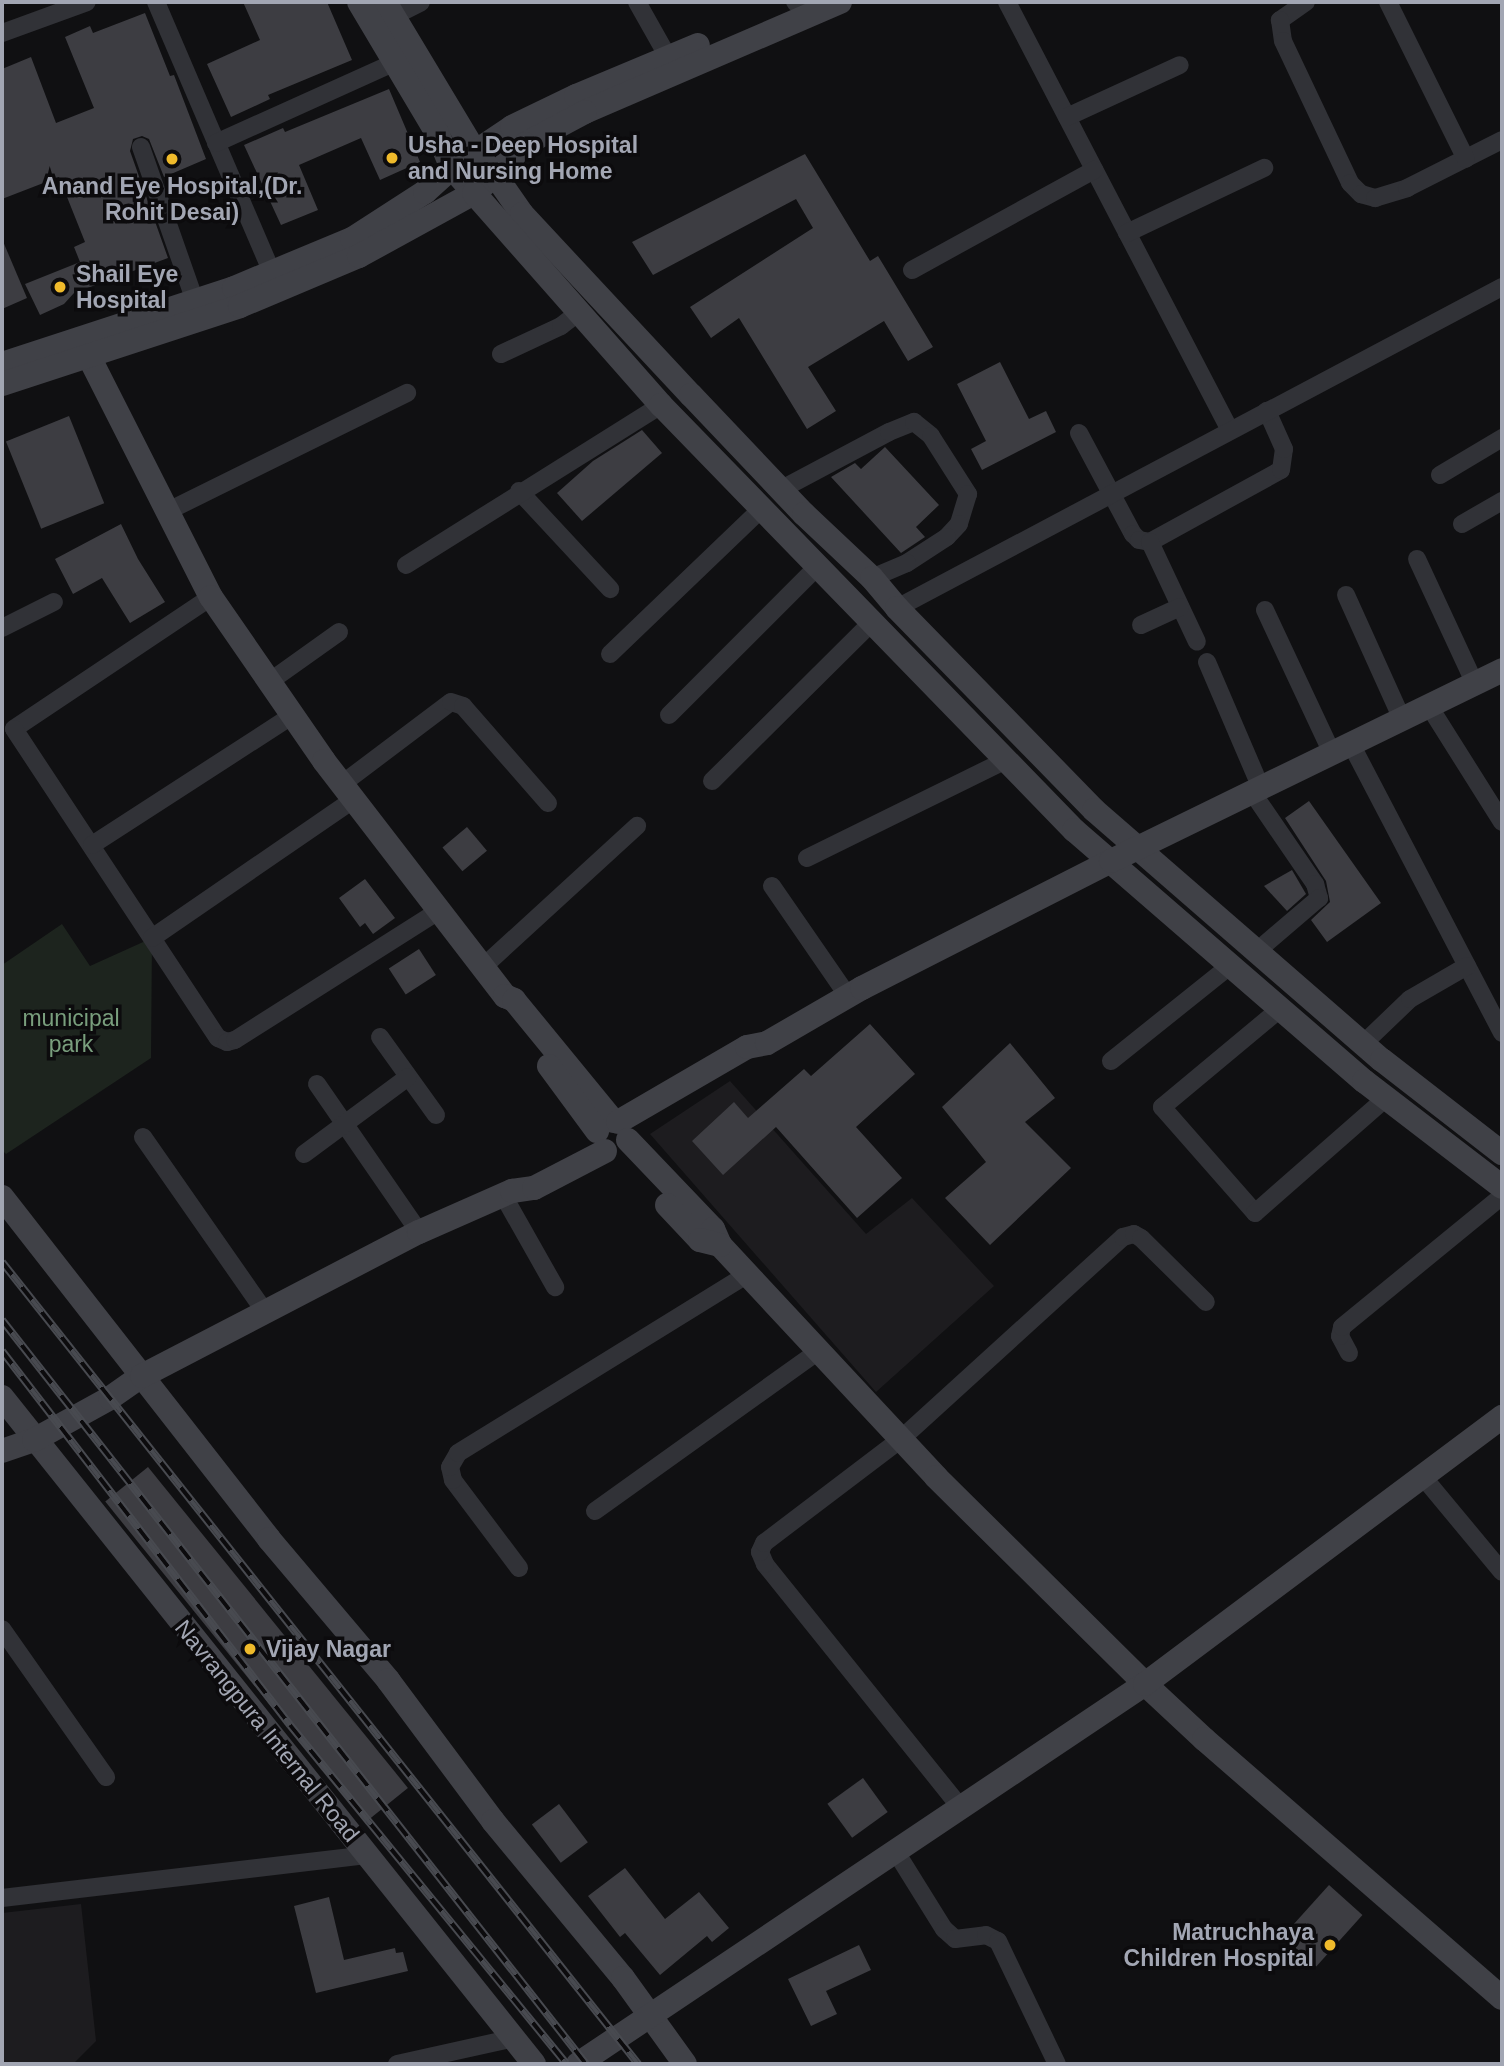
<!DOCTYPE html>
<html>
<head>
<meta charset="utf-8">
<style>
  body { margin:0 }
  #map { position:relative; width:1504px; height:2066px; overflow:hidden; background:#101012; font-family:Helvetica,sans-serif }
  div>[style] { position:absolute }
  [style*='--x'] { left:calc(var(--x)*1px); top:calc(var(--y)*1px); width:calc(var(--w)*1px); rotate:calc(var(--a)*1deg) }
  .built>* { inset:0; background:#1d1c1f }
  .green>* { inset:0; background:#1d241e }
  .building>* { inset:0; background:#3d3d42; transform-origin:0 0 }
  .street>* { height:18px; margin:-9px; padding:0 9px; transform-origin:9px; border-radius:9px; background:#313237 }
  .secondary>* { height:24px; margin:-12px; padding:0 12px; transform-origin:12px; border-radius:12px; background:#404147 }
  .rail>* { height:8px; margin-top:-4px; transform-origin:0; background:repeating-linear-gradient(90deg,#0c0b0d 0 16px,#484a50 0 32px); box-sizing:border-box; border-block:2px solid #484a50 }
  .dots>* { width:19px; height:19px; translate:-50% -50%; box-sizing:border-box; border:4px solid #0c0b0d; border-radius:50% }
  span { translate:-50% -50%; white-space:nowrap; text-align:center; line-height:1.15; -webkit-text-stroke:7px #0c0b0d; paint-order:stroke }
  .poi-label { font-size:23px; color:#a2a6b3; font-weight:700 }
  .left { translate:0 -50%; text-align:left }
  .right { translate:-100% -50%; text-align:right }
  .park-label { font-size:23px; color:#799e7d }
  .street-label { font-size:23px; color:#a2a6b3 }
  .frame { position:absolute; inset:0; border:4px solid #a2a6b3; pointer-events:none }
</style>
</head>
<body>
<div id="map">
  <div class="built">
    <div style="clip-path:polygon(730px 1081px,866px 1234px,912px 1198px,994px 1286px,876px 1392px,650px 1134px)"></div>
    <div style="clip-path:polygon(81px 1904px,96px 2041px,73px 2064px,2px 2064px,2px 1913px)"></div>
  </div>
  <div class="green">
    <div style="clip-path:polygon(62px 924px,90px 966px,152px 938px,151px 1058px,6px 1154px,2px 1150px,2px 965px)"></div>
  </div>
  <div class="building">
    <div style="clip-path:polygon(243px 2px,327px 2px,352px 60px,268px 95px,270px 99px,231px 117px,207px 64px,260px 40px)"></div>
    <div style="clip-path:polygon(145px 13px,170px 76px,174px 75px,206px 159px,164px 177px,149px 139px,142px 136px,133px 139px,130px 151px,168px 258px,74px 293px,64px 304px,40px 315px,25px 284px,80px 262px,74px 247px,85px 242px,59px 177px,2px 199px,2px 69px,31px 57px,56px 123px,94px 108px,65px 37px,90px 26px,93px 33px)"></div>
    <div style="clip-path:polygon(389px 89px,420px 162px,380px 180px,361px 138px,299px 165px,318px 210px,281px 225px,244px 145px,283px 128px,285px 132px)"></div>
    <div style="clip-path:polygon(805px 154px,870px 261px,878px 256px,933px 347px,908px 361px,884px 321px,808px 367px,836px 411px,807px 429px,739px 318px,711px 338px,690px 307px,813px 228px,796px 199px,653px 275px,632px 242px)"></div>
    <div style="clip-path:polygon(2px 239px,27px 298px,2px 309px)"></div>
    <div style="clip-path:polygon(1000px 362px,1029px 419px,1046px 411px,1056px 432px,982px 470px,971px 449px,986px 441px,957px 384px)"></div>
    <div style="left:69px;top:416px;width:94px;height:68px;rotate:68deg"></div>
    <div style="clip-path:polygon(642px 430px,662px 453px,582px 521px,557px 493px,593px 461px)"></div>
    <div style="clip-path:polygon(885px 447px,939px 505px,916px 527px,925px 537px,901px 553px,831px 477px,855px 463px,861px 469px)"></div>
    <div style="clip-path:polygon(121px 524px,138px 559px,165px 602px,130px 623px,102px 578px,73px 594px,55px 559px)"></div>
    <div style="clip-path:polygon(1309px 801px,1381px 903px,1327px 942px,1311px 920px,1330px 902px,1326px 881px,1285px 818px)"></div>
    <div style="left:467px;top:827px;width:31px;height:32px;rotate:50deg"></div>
    <div style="clip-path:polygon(1292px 870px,1306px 894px,1287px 911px,1264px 886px)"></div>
    <div style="clip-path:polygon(365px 879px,395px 918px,373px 934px,365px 923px,360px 927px,339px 898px)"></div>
    <div style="left:419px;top:949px;width:31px;height:36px;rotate:57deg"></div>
    <div style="clip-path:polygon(870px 1024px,915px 1074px,856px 1127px,902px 1178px,857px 1218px,776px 1127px,723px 1175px,692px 1141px,734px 1102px,748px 1118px,804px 1069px,811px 1076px)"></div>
    <div style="clip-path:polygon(1010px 1043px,1055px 1098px,1025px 1122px,1071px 1168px,990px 1245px,945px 1198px,986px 1162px,942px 1107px)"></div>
    <div style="left:148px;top:1467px;width:413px;height:55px;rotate:51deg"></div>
    <div style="left:863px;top:1778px;width:42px;height:44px;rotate:54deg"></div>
    <div style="left:559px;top:1804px;width:48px;height:34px;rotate:53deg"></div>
    <div style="clip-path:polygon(625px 1868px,665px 1919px,699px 1892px,729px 1928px,712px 1942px,707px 1936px,660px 1975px,625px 1933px,620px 1937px,588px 1896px)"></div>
    <div style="left:1329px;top:1885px;width:45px;height:69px;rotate:42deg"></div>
    <div style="clip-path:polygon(329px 1897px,344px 1960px,395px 1948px,396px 1953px,403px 1952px,408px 1971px,316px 1993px,294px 1906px)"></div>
    <div style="clip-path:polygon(859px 1945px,871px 1970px,826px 1991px,837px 2014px,811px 2026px,788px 1979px)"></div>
  </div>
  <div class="street">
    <div style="--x:156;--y:2;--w:295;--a:66.8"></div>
    <div style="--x:637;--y:2;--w:63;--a:60.6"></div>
    <div style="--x:795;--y:2;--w:3;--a:45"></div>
    <div style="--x:1007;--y:2;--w:483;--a:62.5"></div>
    <div style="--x:1306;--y:2;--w:32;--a:145"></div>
    <div style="--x:1280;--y:20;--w:21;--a:82"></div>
    <div style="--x:1283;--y:41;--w:157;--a:64.7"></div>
    <div style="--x:1350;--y:183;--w:16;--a:45"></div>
    <div style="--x:1361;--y:194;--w:15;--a:16"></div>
    <div style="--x:1375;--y:198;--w:34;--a:-17"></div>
    <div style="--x:1407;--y:188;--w:106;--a:-26.8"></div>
    <div style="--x:1388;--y:2;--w:175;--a:63.6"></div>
    <div style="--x:394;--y:16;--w:30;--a:-27"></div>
    <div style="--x:2;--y:33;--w:90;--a:-20"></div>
    <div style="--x:1067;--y:117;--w:124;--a:-24.7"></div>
    <div style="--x:216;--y:143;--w:196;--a:-24.3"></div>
    <div style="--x:141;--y:147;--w:163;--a:70.7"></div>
    <div style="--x:1127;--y:233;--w:152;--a:-25.4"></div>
    <div style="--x:912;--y:270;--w:208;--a:-28.8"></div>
    <div style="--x:501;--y:354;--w:66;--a:-25"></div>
    <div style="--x:561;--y:326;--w:23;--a:-38"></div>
    <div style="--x:1079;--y:433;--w:115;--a:61.9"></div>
    <div style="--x:1133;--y:534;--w:8;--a:45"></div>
    <div style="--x:1139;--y:540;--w:11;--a:10"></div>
    <div style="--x:1150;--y:542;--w:149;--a:-28.8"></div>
    <div style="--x:1281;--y:470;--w:21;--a:-82"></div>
    <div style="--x:1284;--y:449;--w:42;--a:-114.1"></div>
    <div style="--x:1440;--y:475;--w:72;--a:-30.8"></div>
    <div style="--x:780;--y:490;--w:123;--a:-28"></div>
    <div style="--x:889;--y:432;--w:27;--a:-22"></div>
    <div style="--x:914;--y:422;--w:22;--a:39"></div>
    <div style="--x:931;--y:436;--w:69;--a:57.5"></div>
    <div style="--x:968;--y:494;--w:31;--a:107"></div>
    <div style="--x:959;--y:524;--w:18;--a:133"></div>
    <div style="--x:947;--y:537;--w:48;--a:147"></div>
    <div style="--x:907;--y:563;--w:38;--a:157"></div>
    <div style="--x:519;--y:491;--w:134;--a:47.1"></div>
    <div style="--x:166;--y:512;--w:269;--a:-26.3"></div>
    <div style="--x:1462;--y:524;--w:46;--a:-29.9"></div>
    <div style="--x:1150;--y:542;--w:110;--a:64.8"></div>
    <div style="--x:1417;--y:559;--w:138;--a:65.1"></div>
    <div style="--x:406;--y:565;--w:301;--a:-32.1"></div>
    <div style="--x:1346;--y:595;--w:136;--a:65.7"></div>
    <div style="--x:211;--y:597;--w:237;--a:146.2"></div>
    <div style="--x:14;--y:729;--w:370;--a:56.6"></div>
    <div style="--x:218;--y:1038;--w:10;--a:24"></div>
    <div style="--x:227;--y:1042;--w:8;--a:-14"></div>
    <div style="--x:235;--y:1040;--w:243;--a:-32.4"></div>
    <div style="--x:897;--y:608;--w:685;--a:-27.95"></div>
    <div style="--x:1265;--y:610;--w:158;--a:64.9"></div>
    <div style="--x:1141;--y:625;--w:43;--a:-24.8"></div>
    <div style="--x:2;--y:628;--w:58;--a:-26.6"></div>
    <div style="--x:610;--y:654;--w:209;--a:-43.8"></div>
    <div style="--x:1207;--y:662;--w:137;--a:66.8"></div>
    <div style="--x:269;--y:682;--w:86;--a:-35.5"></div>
    <div style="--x:1429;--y:706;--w:137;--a:57.8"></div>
    <div style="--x:669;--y:715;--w:209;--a:-45"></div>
    <div style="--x:1351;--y:744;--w:326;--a:62.4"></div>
    <div style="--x:712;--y:781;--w:226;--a:-44.8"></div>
    <div style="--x:342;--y:784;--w:136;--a:-37"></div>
    <div style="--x:451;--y:702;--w:13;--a:18"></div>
    <div style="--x:463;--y:706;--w:129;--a:48.8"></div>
    <div style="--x:1252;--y:792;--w:112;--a:55.6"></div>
    <div style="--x:1315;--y:884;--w:15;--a:74"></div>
    <div style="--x:1319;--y:898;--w:82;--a:139.5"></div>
    <div style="--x:92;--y:845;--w:239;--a:-32.9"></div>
    <div style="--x:807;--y:858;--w:222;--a:-26.2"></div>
    <div style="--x:772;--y:886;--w:134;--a:55.4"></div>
    <div style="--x:152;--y:938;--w:245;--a:-34.5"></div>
    <div style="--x:483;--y:967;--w:209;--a:-42.5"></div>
    <div style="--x:1281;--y:1008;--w:155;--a:140.2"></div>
    <div style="--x:1162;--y:1107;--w:141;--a:48.7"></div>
    <div style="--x:1255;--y:1213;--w:174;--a:-41.3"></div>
    <div style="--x:380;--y:1037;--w:96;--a:54.3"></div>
    <div style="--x:1363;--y:1044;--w:65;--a:-43.8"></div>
    <div style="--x:1410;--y:999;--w:66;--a:-30.1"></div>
    <div style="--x:1111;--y:1061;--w:154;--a:-38.7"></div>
    <div style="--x:317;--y:1084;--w:180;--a:55.4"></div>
    <div style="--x:143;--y:1137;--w:213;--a:55.1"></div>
    <div style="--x:304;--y:1154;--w:129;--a:-36.5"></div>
    <div style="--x:503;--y:1195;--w:106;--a:60.5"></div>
    <div style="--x:1349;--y:1353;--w:19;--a:-118"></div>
    <div style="--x:1340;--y:1336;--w:9;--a:-77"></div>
    <div style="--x:1342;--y:1327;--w:207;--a:-39.3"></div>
    <div style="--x:1424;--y:1478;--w:122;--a:50.3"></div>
    <div style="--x:595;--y:1511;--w:277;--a:-35.6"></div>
    <div style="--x:519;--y:1568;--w:110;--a:-126.9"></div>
    <div style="--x:453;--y:1480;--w:13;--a:-103"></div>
    <div style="--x:450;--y:1467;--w:16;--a:-60"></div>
    <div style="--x:458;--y:1453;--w:342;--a:-31.7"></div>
    <div style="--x:2;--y:1629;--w:181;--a:54.9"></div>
    <div style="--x:961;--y:1808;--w:313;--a:-128.8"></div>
    <div style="--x:765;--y:1564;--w:13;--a:-113"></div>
    <div style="--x:760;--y:1552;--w:10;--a:-66"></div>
    <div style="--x:764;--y:1543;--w:172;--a:-37.2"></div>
    <div style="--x:901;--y:1439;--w:300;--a:-42.3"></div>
    <div style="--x:1123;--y:1237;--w:11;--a:-15"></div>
    <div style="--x:1134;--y:1234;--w:8;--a:30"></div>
    <div style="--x:1141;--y:1238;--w:91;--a:44.6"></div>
    <div style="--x:896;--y:1852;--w:91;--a:58.1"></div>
    <div style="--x:944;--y:1929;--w:15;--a:42"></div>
    <div style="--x:955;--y:1939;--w:31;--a:-7"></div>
    <div style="--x:986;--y:1935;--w:13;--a:27"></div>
    <div style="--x:998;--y:1941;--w:136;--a:64.4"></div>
    <div style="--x:2;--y:1898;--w:367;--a:-6.7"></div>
    <div style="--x:397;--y:2064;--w:120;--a:-12.5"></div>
  </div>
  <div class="secondary">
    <div style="--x:385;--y:2;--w:175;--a:59"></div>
    <div style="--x:475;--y:152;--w:45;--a:-34"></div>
    <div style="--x:512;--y:127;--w:71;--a:-25.8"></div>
    <div style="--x:576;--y:96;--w:132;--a:-22.7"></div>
    <div style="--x:840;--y:2;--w:278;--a:156.7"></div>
    <div style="--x:585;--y:112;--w:68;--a:151.9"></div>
    <div style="--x:525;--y:144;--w:43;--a:134.1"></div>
    <div style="--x:495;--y:175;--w:28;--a:139"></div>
    <div style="--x:474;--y:193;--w:33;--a:-131"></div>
    <div style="--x:452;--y:168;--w:28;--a:-35"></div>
    <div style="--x:475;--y:152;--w:30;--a:49"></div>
    <div style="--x:495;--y:175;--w:47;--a:55.3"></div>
    <div style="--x:522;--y:214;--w:248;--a:47"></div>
    <div style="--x:691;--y:395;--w:164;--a:46.5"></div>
    <div style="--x:804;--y:514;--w:93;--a:43.3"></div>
    <div style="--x:872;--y:578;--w:39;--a:50"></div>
    <div style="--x:897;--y:608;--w:282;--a:45.7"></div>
    <div style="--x:1094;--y:810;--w:381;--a:41"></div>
    <div style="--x:1382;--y:1060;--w:152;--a:37.8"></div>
    <div style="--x:80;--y:339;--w:289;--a:63.1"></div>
    <div style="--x:211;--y:597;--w:199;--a:55.4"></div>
    <div style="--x:324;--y:761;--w:297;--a:52.4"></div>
    <div style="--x:505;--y:996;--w:10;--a:24"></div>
    <div style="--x:514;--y:1000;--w:156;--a:50.7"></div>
    <div style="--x:2;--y:364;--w:244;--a:-18.1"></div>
    <div style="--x:234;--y:288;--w:128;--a:-22.6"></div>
    <div style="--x:352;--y:239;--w:87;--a:-32.8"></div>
    <div style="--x:425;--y:192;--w:36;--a:-42"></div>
    <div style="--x:452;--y:168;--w:38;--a:-113"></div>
    <div style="--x:437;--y:133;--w:152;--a:-120.8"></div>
    <div style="--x:2;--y:384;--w:250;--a:-18.1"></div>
    <div style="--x:240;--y:306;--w:129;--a:-22.8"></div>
    <div style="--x:359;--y:256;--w:131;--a:-28.7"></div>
    <div style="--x:474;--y:193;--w:283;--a:48.6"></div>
    <div style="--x:661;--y:405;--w:593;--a:45.82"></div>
    <div style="--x:1074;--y:830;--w:384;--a:40.9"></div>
    <div style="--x:1364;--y:1081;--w:174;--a:37.5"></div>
    <div style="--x:549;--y:1066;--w:81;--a:53.6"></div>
    <div style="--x:618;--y:1122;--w:149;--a:-30.2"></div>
    <div style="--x:747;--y:1047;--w:20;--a:-11"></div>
    <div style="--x:767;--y:1043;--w:110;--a:-30.1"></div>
    <div style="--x:862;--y:988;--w:280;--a:-27"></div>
    <div style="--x:1111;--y:861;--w:435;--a:-26"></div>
    <div style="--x:628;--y:1140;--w:123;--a:46.3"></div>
    <div style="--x:713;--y:1229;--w:17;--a:66"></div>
    <div style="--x:720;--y:1245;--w:317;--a:47"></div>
    <div style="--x:936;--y:1477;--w:294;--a:44.7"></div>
    <div style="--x:1145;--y:1684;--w:81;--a:43"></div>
    <div style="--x:1204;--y:1739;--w:395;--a:41"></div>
    <div style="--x:2;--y:1197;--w:434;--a:52"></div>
    <div style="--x:269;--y:1539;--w:185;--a:49.8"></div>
    <div style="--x:388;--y:1680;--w:176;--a:53.3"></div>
    <div style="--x:493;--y:1821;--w:204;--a:50.4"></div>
    <div style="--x:623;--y:1978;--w:106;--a:54.2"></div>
    <div style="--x:667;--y:1205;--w:48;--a:46.7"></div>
    <div style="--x:700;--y:1240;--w:21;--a:14"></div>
    <div style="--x:2;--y:1397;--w:853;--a:51.42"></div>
    <div style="--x:2;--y:1451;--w:34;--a:-19"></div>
    <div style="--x:34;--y:1440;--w:87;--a:-28.9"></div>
    <div style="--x:110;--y:1398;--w:39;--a:-35"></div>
    <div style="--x:142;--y:1376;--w:312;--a:-27.5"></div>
    <div style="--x:419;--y:1232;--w:102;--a:-23.8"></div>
    <div style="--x:512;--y:1191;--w:22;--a:-8"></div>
    <div style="--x:534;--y:1188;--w:80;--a:-27.5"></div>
    <div style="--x:578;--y:2064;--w:683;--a:-33.83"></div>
    <div style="--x:1145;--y:1684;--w:446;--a:-36.8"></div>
  </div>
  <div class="rail">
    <div style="--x:2;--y:1262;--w:1024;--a:51.58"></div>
    <div style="--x:2;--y:1320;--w:946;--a:51.87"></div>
    <div style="--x:2;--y:1351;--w:472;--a:52.4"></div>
    <div style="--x:290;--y:1725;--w:437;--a:50.8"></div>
  </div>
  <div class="dots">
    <div style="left:392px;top:158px;background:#efba2b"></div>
    <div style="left:172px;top:159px;background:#efba2b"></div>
    <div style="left:60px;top:287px;background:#efba2b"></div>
    <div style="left:250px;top:1649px;background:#efba2b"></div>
    <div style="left:1330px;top:1945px;background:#efba2b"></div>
  </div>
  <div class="poi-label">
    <span class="left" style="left:408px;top:158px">Usha - Deep Hospital<br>and Nursing Home</span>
    <span style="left:172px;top:199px">Anand Eye Hospital,(Dr.<br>Rohit Desai)</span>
    <span class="left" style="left:76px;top:287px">Shail Eye<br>Hospital</span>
    <span class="left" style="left:266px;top:1649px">Vijay Nagar</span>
    <span class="right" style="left:1314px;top:1945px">Matruchhaya<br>Children Hospital</span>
  </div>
  <div class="park-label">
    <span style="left:71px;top:1031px">municipal<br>park</span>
  </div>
  <div class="street-label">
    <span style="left:267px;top:1731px;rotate:51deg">Navrangpura Internal Road</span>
  </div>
  <div class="frame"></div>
</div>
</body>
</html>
